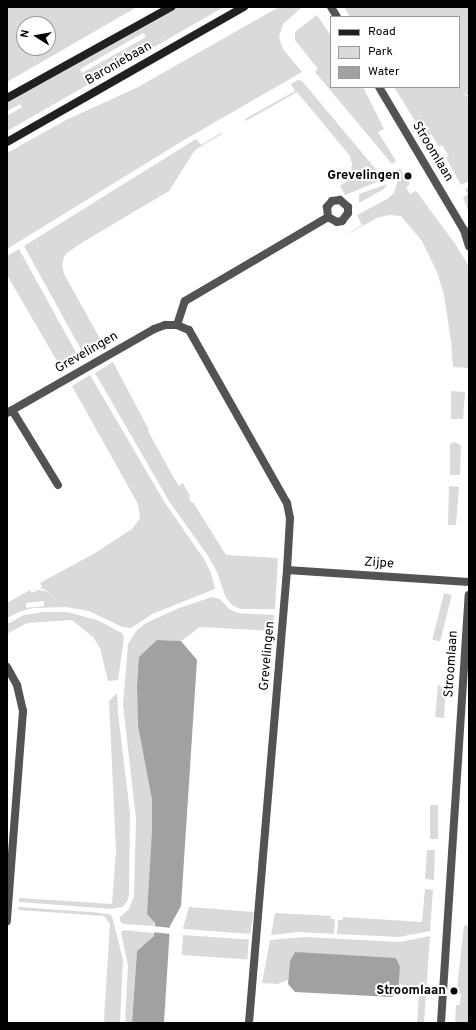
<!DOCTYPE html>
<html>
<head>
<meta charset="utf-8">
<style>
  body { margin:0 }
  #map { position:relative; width:476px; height:1030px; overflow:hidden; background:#fff; font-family:Overpass,sans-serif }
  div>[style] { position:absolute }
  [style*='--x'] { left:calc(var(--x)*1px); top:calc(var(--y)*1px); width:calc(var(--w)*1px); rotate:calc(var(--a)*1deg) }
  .green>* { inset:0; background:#dadada; transform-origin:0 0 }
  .water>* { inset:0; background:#a1a1a1 }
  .pier>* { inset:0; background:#fff; transform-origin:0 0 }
  .street>* { height:8px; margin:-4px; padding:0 4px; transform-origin:4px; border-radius:4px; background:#535353 }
  .secondary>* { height:8px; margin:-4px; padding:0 4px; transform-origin:4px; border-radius:4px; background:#202020 }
  .dots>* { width:11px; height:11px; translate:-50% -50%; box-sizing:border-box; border:2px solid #fff; border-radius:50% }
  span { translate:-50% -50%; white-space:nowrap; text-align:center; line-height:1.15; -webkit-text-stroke:4px #fff; paint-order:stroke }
  .street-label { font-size:13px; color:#000 }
  .poi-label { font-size:13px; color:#000; font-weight:700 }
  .right { translate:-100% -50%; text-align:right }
  .frame { position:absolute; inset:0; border:8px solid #000; pointer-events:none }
  .legend { position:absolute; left:330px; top:16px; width:130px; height:72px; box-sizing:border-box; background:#fff; border:1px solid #999; margin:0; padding:5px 7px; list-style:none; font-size:12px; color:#000 }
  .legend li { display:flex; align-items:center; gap:8px; height:20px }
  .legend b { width:20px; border:1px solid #999 }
  .north { position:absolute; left:16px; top:16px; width:40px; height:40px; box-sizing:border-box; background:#fff; border:1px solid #999; border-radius:50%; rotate:281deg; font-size:11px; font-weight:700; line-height:16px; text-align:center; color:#000 }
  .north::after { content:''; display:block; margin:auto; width:14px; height:18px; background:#000; clip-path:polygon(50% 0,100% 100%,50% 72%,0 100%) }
</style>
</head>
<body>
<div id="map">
  <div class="green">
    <div style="clip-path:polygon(evenodd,7px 7px,137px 7px,7px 82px,7px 7px,24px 24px,48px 24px,48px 48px,24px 48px,24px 24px)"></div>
    <div style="clip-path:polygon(evenodd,171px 7px,224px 7px,7px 131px,7px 116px,22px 107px,20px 104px,7px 111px,7px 101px,171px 7px,143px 33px,146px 37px,82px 73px,80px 69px,143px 33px)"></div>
    <div style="clip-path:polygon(279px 7px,302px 7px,283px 24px,279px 37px,283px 49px,302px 72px,184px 140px,7px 249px,7px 153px,66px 120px,138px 87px)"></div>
    <div style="clip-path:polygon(344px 7px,469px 7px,469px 96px,462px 92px,469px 98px,469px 181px,461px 185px,446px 158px,449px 156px,442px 145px,439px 147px,431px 134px,425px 137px,394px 87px,459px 87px,459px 17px,350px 17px)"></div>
    <div style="clip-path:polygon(317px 15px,331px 36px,331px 87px,363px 87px,384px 129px,378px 132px,396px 161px,392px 164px,315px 72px,318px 69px,295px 40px,295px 32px)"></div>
    <div style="clip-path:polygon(298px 80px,302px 81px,384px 179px,345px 195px,340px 186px,347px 181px,351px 173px,352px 164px,350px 156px,297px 92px,246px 121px,245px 119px,295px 91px,291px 84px)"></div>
    <div style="clip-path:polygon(221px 133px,222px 134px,195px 150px,169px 191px,83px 242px,68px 252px,64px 257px,62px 265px,64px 274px,103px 344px,84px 355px,24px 246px,196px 139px,201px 145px)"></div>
    <div style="clip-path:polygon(400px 168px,410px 184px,406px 187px,410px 194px,416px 191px,456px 245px,469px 267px,469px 368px,453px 367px,451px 341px,444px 295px,437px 272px,422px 241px,401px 216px,390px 215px,379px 217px,344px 236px,362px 225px,357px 215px,387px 199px,394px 193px,398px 179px,397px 170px)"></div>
    <div style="clip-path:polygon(387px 184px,384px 189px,359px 203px,359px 194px)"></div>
    <div style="clip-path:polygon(469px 187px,469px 214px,463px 197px,468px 194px,465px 189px)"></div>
    <div style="clip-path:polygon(19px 249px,79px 358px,61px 368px,7px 275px,7px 256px)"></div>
    <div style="clip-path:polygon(113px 362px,149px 430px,148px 431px,175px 480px,179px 486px,183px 483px,190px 496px,189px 498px,192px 503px,193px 502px,224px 552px,227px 555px,278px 558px,275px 609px,240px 609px,232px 605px,226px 598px,217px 572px,208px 556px,169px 501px,95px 373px)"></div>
    <div style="clip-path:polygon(evenodd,90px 375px,165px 503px,204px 559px,211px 573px,215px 589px,152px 614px,131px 628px,122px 627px,89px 611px,66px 607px,33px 608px,19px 612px,7px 618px,7px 603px,30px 590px,32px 593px,38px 590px,46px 591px,59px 602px,46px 590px,40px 588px,42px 587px,40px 583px,95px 553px,132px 529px,140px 518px,138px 504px,72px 386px,90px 375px,44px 601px,44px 606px,26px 608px,26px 603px,44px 601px)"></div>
    <div style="clip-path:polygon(451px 391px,465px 392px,463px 419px,451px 419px)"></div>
    <div style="clip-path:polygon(455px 442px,461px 446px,460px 475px,450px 475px,450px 444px)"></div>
    <div style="clip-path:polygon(449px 486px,459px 487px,456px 525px,448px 525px)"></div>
    <div style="left:444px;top:593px;width:8px;height:48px;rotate:14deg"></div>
    <div style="clip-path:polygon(212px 597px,220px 599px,229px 609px,238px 613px,274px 615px,273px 631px,200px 627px,181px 641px,157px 640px,137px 687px,138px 726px,152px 800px,154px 926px,123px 924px,120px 921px,120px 917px,129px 909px,134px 896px,136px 819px,123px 705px,128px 644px,137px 630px,146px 623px,179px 608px)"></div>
    <div style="clip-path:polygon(67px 612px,97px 620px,122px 633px,124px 638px,118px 680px,108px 681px,100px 648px,93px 637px,72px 620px,27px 623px,7px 634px,7px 624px,24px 615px,44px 612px)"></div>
    <div style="clip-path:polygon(438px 685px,446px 685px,444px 718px,435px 717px)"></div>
    <div style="clip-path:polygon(117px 693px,118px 713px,130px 813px,129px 895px,127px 902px,122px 907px,112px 909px,19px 902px,19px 898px,112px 904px,116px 851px,109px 701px)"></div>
    <div style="left:430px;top:805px;width:8px;height:34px"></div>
    <div style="clip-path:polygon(427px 850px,435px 850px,434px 880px,425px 879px)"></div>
    <div style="clip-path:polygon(425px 889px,433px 890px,430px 931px,399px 937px,337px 934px,338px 920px,343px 920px,343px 917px,422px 922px)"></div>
    <div style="clip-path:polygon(18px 907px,90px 912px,109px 914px,112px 916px,123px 960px,120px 1023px,105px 1023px,104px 1019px,110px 924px,104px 916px,19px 910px)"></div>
    <div style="clip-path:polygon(189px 907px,254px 912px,250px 934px,185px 929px,183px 928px)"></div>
    <div style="clip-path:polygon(275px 913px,333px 916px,331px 916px,330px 919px,335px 919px,334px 934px,298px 932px,271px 935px)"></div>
    <div style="clip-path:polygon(469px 924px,469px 1023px,455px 1023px,456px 1005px,460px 1005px,461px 994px,457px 994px,458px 979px,464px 926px)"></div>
    <div style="clip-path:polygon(123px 930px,154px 933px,154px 936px,137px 951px,132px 1023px,125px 1023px,128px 965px,121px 933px)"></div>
    <div style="left:183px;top:935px;width:66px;height:20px;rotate:4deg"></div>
    <div style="clip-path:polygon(430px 936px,424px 1023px,417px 1023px,419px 994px,398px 983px,400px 967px,295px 952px,290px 962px,288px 980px,277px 984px,262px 983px,270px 940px,305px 937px,399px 942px)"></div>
  </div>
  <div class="water">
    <div style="clip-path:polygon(157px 640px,181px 641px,197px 660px,181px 906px,170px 926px,164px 1023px,132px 1023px,137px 951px,154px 936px,155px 923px,147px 914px,152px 832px,152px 800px,138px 726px,137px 687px,139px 657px)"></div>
    <div style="clip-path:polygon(295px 952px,396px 958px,400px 967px,398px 992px,392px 997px,295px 992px,288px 984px,290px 961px)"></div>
  </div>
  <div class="pier">
    <div style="left:152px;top:926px;width:20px;height:6px;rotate:6deg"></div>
  </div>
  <div class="street">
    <div style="--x:331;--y:7;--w:12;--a:59"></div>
    <div style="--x:379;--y:87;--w:166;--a:59.3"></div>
    <div style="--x:464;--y:230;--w:6;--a:39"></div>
    <div style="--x:464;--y:230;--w:17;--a:73"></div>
    <div style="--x:177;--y:325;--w:25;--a:-72"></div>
    <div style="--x:185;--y:301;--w:166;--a:-30.4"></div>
    <div style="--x:328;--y:217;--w:10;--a:29"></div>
    <div style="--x:337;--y:222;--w:5;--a:-11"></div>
    <div style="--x:342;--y:221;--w:10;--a:-53"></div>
    <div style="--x:348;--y:213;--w:6;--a:-90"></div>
    <div style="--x:348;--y:207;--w:11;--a:-139"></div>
    <div style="--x:340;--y:200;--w:8;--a:173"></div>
    <div style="--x:332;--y:201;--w:8;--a:130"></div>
    <div style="--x:327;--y:207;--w:10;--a:84"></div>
    <div style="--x:12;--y:410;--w:88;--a:58.5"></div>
    <div style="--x:7;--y:413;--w:169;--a:-29.7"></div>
    <div style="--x:154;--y:329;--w:12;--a:-20"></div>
    <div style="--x:165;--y:325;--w:12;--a:0"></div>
    <div style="--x:177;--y:325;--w:13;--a:23"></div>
    <div style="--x:189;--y:330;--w:199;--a:60.5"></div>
    <div style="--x:287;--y:503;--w:15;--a:79"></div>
    <div style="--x:290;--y:518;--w:52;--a:93.3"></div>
    <div style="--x:287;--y:570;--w:455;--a:94.8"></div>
    <div style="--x:287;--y:570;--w:182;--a:3.8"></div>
    <div style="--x:7;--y:667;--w:21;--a:61"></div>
    <div style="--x:17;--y:685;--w:27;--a:77"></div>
    <div style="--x:23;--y:711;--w:211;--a:94.4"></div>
    <div style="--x:441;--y:1023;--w:429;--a:-86.3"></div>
  </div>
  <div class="secondary">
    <div style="--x:7;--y:98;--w:188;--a:-29"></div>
    <div style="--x:7;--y:142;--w:273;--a:-29.7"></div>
  </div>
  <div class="dots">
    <div style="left:408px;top:176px;background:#000"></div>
    <div style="left:454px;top:991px;background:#000"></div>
  </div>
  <div class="street-label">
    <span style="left:119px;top:64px;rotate:-30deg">Baroniebaan</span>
    <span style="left:432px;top:152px;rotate:59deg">Stroomlaan</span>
    <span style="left:87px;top:353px;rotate:-30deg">Grevelingen</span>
    <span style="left:379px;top:564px;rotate:4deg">Zijpe</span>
    <span style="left:268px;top:656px;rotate:-85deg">Grevelingen</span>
    <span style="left:452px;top:664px;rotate:-86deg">Stroomlaan</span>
  </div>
  <div class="poi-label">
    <span class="right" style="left:400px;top:176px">Grevelingen</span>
    <span class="right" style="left:446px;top:991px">Stroomlaan</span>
  </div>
  <div class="frame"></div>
  <ul class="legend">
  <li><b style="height:5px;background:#202020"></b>Road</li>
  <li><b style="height:11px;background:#dadada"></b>Park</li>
  <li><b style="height:11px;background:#a1a1a1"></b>Water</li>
  </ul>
  <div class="north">N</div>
</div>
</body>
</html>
